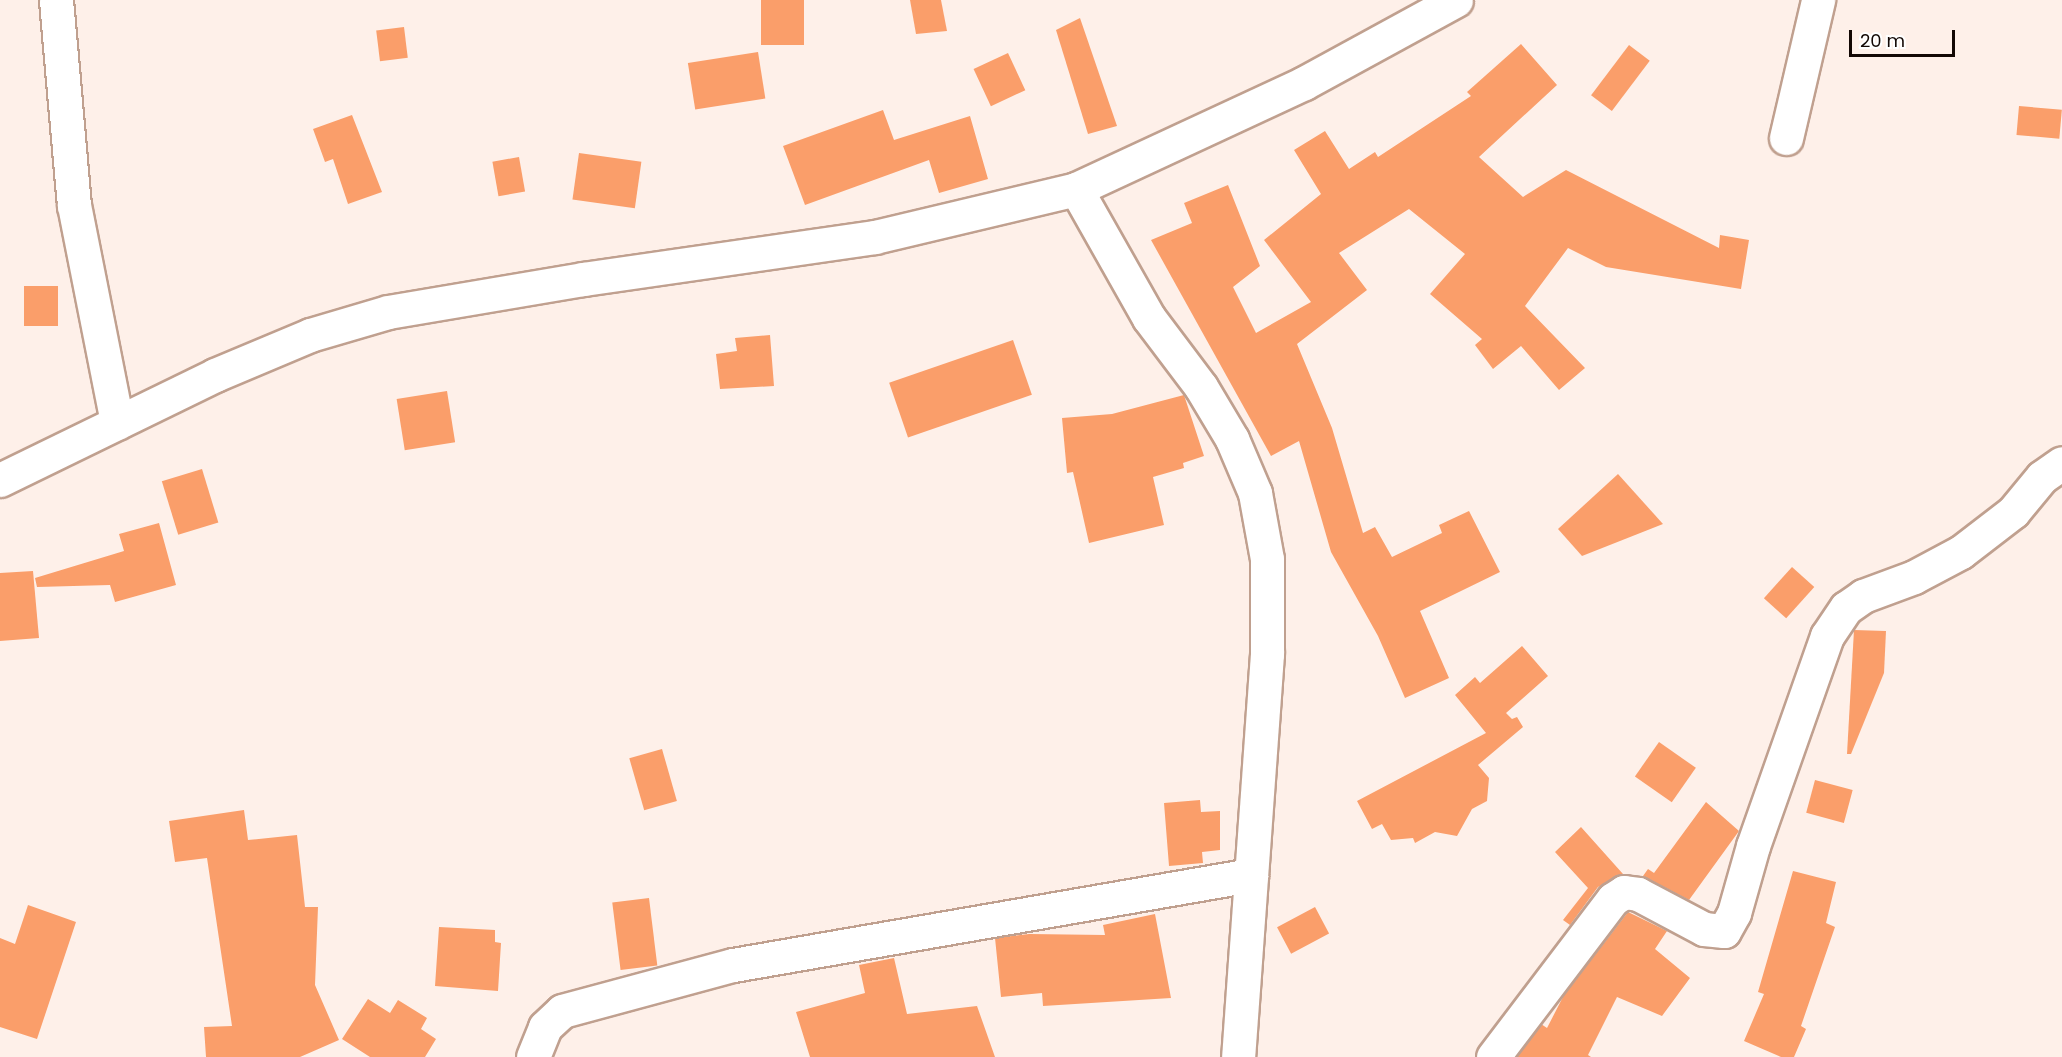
<!DOCTYPE html>
<html>
<head>
<meta charset="utf-8">
<style>
  body { margin:0 }
  #map { position:relative; width:2062px; height:1057px; overflow:hidden; background:#fef0e9; font-family:Poppins,sans-serif }
  div>[style] { position:absolute }
  [style*='--x'] { left:calc(var(--x)*1px); top:calc(var(--y)*1px); width:calc(var(--w)*1px); rotate:calc(var(--a)*1deg) }
  .building>* { inset:0; background:#fa9e6a; transform-origin:0 0 }
  .roads { filter:drop-shadow(2px 0 #c0a08f) drop-shadow(-2px 0 #c0a08f) drop-shadow(0 2px #c0a08f) drop-shadow(0 -2px #c0a08f) }
  .minor>* { height:33px; margin:-16.5px; padding:0 16.5px; transform-origin:16.5px; border-radius:16.5px; background:#fff }
  .tertiary>* { height:33px; margin:-16.5px; padding:0 16.5px; transform-origin:16.5px; border-radius:16.5px; background:#fff }
  span { translate:-50% -50%; white-space:nowrap; text-align:center; line-height:1.15; -webkit-text-stroke:6px #fff; paint-order:stroke }
  .scale { position:absolute; left:1849px; top:30px; width:106px; height:27px; box-sizing:border-box; border:3px solid #130804; border-top:0; padding-left:8px; font-size:18px; line-height:21px; white-space:nowrap; color:#130804; -webkit-text-stroke:4px #fff; paint-order:stroke }
</style>
</head>
<body>
<div id="map">
  <div class="building">
    <div style="left:761px;top:0;width:43px;height:45px"></div>
    <div style="clip-path:polygon(910px 0,941px 0,947px 31px,916px 34px)"></div>
    <div style="clip-path:polygon(1080px 18px,1117px 126px,1088px 134px,1056px 30px)"></div>
    <div style="left:404px;top:27px;width:31px;height:28px;rotate:83deg"></div>
    <div style="clip-path:polygon(1521px 44px,1557px 85px,1479px 157px,1523px 197px,1566px 170px,1719px 248px,1720px 235px,1749px 240px,1741px 289px,1606px 267px,1568px 248px,1525px 306px,1585px 368px,1559px 390px,1521px 346px,1493px 369px,1475px 345px,1482px 339px,1430px 294px,1465px 254px,1409px 209px,1339px 253px,1367px 290px,1297px 344px,1332px 428px,1363px 533px,1375px 527px,1392px 557px,1442px 533px,1439px 525px,1469px 511px,1500px 572px,1420px 611px,1449px 678px,1405px 698px,1378px 636px,1331px 552px,1299px 441px,1271px 456px,1151px 240px,1192px 223px,1184px 203px,1228px 185px,1260px 266px,1233px 287px,1256px 333px,1311px 302px,1264px 240px,1321px 194px,1294px 150px,1325px 131px,1349px 169px,1375px 152px,1378px 157px,1471px 96px,1467px 92px)"></div>
    <div style="left:1629px;top:45px;width:26px;height:63px;rotate:37deg"></div>
    <div style="left:758px;top:52px;width:47px;height:71px;rotate:81deg"></div>
    <div style="left:1008px;top:53px;width:41px;height:38px;rotate:65deg"></div>
    <div style="left:2019px;top:106px;width:43px;height:29px;rotate:5deg"></div>
    <div style="clip-path:polygon(883px 110px,894px 140px,970px 116px,988px 179px,939px 193px,929px 160px,805px 205px,783px 146px)"></div>
    <div style="clip-path:polygon(352px 115px,382px 192px,348px 204px,333px 159px,325px 162px,313px 129px)"></div>
    <div style="left:579px;top:153px;width:63px;height:47px;rotate:8deg"></div>
    <div style="left:519px;top:157px;width:35px;height:27px;rotate:80deg"></div>
    <div style="left:24px;top:286px;width:34px;height:40px"></div>
    <div style="clip-path:polygon(770px 335px,774px 386px,720px 389px,716px 354px,737px 351px,735px 338px)"></div>
    <div style="left:1013px;top:340px;width:58px;height:131px;rotate:71deg"></div>
    <div style="left:447px;top:391px;width:52px;height:51px;rotate:81deg"></div>
    <div style="clip-path:polygon(1184px 395px,1204px 456px,1183px 463px,1184px 468px,1153px 477px,1164px 525px,1089px 543px,1073px 472px,1067px 473px,1062px 418px,1112px 414px)"></div>
    <div style="left:202px;top:469px;width:56px;height:42px;rotate:73deg"></div>
    <div style="clip-path:polygon(1618px 474px,1663px 524px,1582px 556px,1558px 529px)"></div>
    <div style="clip-path:polygon(159px 523px,176px 585px,115px 602px,110px 585px,37px 587px,35px 578px,124px 551px,119px 534px)"></div>
    <div style="left:1792px;top:567px;width:30px;height:42px;rotate:42deg"></div>
    <div style="clip-path:polygon(33px 571px,39px 638px,0 641px,0 573px)"></div>
    <div style="clip-path:polygon(1854px 630px,1886px 631px,1884px 673px,1851px 754px,1847px 754px)"></div>
    <div style="clip-path:polygon(1522px 646px,1548px 676px,1506px 713px,1512px 719px,1517px 717px,1523px 727px,1478px 765px,1489px 778px,1487px 801px,1472px 809px,1457px 836px,1435px 832px,1415px 843px,1413px 838px,1391px 840px,1382px 824px,1372px 829px,1357px 801px,1486px 733px,1455px 695px,1475px 677px,1480px 683px)"></div>
    <div style="left:1659px;top:742px;width:45px;height:42px;rotate:35deg"></div>
    <div style="left:662px;top:749px;width:54px;height:34px;rotate:74deg"></div>
    <div style="left:1815px;top:780px;width:39px;height:34px;rotate:15deg"></div>
    <div style="clip-path:polygon(1200px 800px,1201px 812px,1220px 811px,1220px 850px,1202px 852px,1203px 863px,1169px 866px,1164px 803px)"></div>
    <div style="clip-path:polygon(1706px 802px,1739px 831px,1689px 900px,1643px 876px,1648px 869px,1654px 873px)"></div>
    <div style="clip-path:polygon(244px 810px,248px 840px,297px 835px,305px 907px,318px 907px,315px 985px,339px 1040px,300px 1057px,206px 1057px,204px 1027px,232px 1026px,207px 858px,175px 862px,169px 821px)"></div>
    <div style="clip-path:polygon(1581px 827px,1623px 874px,1598px 887px,1570px 925px,1563px 920px,1588px 888px,1555px 852px)"></div>
    <div style="clip-path:polygon(1793px 871px,1836px 882px,1826px 923px,1835px 927px,1801px 1026px,1806px 1029px,1794px 1057px,1781px 1057px,1744px 1041px,1764px 994px,1758px 992px)"></div>
    <div style="left:649px;top:898px;width:68px;height:37px;rotate:83deg"></div>
    <div style="clip-path:polygon(28px 905px,76px 922px,37px 1039px,0 1027px,0 938px,15px 944px)"></div>
    <div style="left:1315px;top:907px;width:30px;height:43px;rotate:62deg"></div>
    <div style="clip-path:polygon(1628px 912px,1667px 931px,1655px 949px,1690px 978px,1662px 1016px,1617px 997px,1588px 1055px,1591px 1057px,1517px 1057px,1541px 1024px,1547px 1028px,1564px 995px)"></div>
    <div style="clip-path:polygon(1155px 914px,1171px 998px,1043px 1006px,1042px 993px,1001px 997px,995px 938px,1029px 934px,1105px 935px,1103px 925px)"></div>
    <div style="clip-path:polygon(439px 927px,495px 930px,495px 942px,501px 943px,498px 991px,435px 986px)"></div>
    <div style="clip-path:polygon(894px 958px,907px 1014px,977px 1006px,995px 1057px,810px 1057px,796px 1012px,865px 993px,859px 965px)"></div>
    <div style="clip-path:polygon(368px 999px,390px 1013px,398px 1000px,427px 1018px,421px 1029px,436px 1039px,425px 1057px,370px 1057px,342px 1039px)"></div>
  </div>
  <div class="roads">
    <div class="minor">
      <div style="--x:56;--y:0;--w:206;--a:85"></div>
      <div style="--x:74;--y:205;--w:222;--a:78.8"></div>
      <div style="--x:1786;--y:138;--w:142;--a:-76.9"></div>
      <div style="--x:1076;--y:189;--w:148;--a:60.5"></div>
      <div style="--x:1149;--y:318;--w:86;--a:53"></div>
      <div style="--x:1201;--y:387;--w:61;--a:59.2"></div>
      <div style="--x:1232;--y:439;--w:59;--a:66.9"></div>
      <div style="--x:1255;--y:493;--w:67;--a:79.7"></div>
      <div style="--x:1267;--y:559;--w:95;--a:90"></div>
      <div style="--x:1267;--y:654;--w:404;--a:94.1"></div>
      <div style="--x:533;--y:1057;--w:32;--a:-68"></div>
      <div style="--x:545;--y:1027;--w:23;--a:-43"></div>
      <div style="--x:562;--y:1011;--w:177;--a:-15.1"></div>
      <div style="--x:733;--y:965;--w:526;--a:-9.86"></div>
      <div style="--x:1493;--y:1057;--w:198;--a:-52.8"></div>
      <div style="--x:1613;--y:899;--w:13;--a:-32"></div>
      <div style="--x:1624;--y:892;--w:14;--a:8"></div>
      <div style="--x:1638;--y:894;--w:75;--a:27.9"></div>
      <div style="--x:1704;--y:929;--w:20;--a:6"></div>
      <div style="--x:1724;--y:931;--w:21;--a:-61"></div>
      <div style="--x:1734;--y:913;--w:70;--a:-74.2"></div>
      <div style="--x:1753;--y:846;--w:223;--a:-70.6"></div>
      <div style="--x:1827;--y:636;--w:34;--a:-56"></div>
      <div style="--x:1846;--y:608;--w:21;--a:-35"></div>
      <div style="--x:1863;--y:596;--w:54;--a:-20.4"></div>
      <div style="--x:1914;--y:577;--w:53;--a:-28"></div>
      <div style="--x:1961;--y:552;--w:66;--a:-37.6"></div>
      <div style="--x:2013;--y:512;--w:45;--a:-50.4"></div>
      <div style="--x:2042;--y:477;--w:24;--a:-35"></div>
    </div>
    <div class="tertiary">
      <div style="--x:0;--y:480;--w:239;--a:-26"></div>
      <div style="--x:215;--y:375;--w:103;--a:-22.8"></div>
      <div style="--x:310;--y:335;--w:81;--a:-16.4"></div>
      <div style="--x:388;--y:312;--w:198;--a:-9.6"></div>
      <div style="--x:583;--y:279;--w:295;--a:-8.2"></div>
      <div style="--x:875;--y:237;--w:207;--a:-13.4"></div>
      <div style="--x:1076;--y:189;--w:251;--a:-24.9"></div>
      <div style="--x:1304;--y:83;--w:173;--a:-28.6"></div>
    </div>
  </div>
  <div class="scale">20 m</div>
</div>
</body>
</html>
